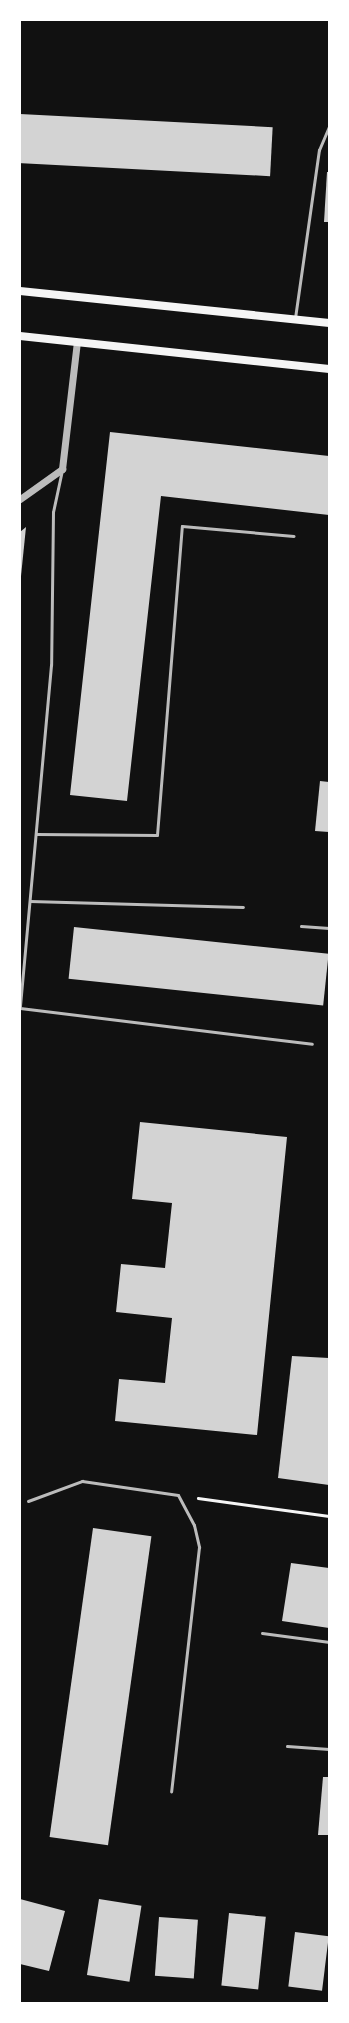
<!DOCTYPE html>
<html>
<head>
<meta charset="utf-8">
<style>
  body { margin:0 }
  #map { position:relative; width:349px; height:2023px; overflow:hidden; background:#111; font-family:"Fira Sans",sans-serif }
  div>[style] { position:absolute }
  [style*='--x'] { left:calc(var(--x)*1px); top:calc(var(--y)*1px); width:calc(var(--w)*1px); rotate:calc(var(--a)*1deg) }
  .building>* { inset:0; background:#d3d3d3; transform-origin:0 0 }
  .path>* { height:2.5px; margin:-1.25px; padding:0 1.25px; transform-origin:1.25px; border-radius:1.25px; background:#f5f5f5 }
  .service>* { height:3px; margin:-1.5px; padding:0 1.5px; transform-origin:1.5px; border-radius:1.5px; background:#bcbcbc }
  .tertiary>* { height:7px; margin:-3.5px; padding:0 3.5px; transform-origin:3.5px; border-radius:3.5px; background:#bcbcbc }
  .secondary>* { height:8px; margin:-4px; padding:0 4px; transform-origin:4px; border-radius:4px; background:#f5f5f5 }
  span { translate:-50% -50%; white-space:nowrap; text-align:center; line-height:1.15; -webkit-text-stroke:3.5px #fff; paint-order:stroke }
  .frame { position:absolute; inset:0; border:21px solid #fff; pointer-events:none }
</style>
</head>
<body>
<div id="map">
  <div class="building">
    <div style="left:20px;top:114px;width:253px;height:49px;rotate:3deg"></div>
    <div style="clip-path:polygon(327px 172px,329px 172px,329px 222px,324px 222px)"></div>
    <div style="clip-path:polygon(110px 432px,329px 456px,329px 515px,161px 496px,127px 801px,70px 795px)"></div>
    <div style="clip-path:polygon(26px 527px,21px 576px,20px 575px,20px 532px)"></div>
    <div style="clip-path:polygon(320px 781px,329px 782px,329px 832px,315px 831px)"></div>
    <div style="left:74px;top:927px;width:256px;height:52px;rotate:6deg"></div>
    <div style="clip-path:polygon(140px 1122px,287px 1137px,257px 1435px,115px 1421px,119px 1379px,165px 1383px,172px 1318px,116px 1312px,121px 1264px,165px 1268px,172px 1203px,132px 1199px)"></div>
    <div style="clip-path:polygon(292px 1356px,329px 1358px,329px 1485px,278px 1478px)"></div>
    <div style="left:93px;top:1528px;width:59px;height:312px;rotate:8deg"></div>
    <div style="clip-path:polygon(291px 1563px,329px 1568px,329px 1628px,282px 1621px)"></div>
    <div style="clip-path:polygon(323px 1777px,329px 1777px,329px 1835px,318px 1835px)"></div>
    <div style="clip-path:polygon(20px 1899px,65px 1911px,49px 1971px,20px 1964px)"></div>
    <div style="left:99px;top:1899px;width:43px;height:77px;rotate:9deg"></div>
    <div style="left:229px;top:1913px;width:37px;height:73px;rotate:6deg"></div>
    <div style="left:159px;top:1917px;width:39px;height:59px;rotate:4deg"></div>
    <div style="left:295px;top:1932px;width:34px;height:55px;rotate:7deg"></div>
  </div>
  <div class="path">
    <div style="--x:198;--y:1498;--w:132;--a:7.8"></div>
  </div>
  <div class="service">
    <div style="--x:295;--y:318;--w:170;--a:-81.9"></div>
    <div style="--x:319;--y:150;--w:25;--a:-67"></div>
    <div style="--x:62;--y:470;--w:43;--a:102.1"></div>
    <div style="--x:53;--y:512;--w:153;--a:90.7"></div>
    <div style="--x:51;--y:665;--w:344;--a:95.2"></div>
    <div style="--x:20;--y:1008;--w:294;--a:7"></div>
    <div style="--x:36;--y:834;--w:121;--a:0.5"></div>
    <div style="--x:157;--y:835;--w:310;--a:-85.4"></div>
    <div style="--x:182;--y:526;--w:112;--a:5.1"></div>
    <div style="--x:30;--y:901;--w:213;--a:1.6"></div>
    <div style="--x:301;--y:926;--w:28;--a:4"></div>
    <div style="--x:28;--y:1501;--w:58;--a:-20.3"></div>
    <div style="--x:82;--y:1481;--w:97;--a:8.3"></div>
    <div style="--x:178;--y:1495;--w:34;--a:62"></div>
    <div style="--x:194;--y:1525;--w:23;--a:77"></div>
    <div style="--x:199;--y:1547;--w:246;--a:96.5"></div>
    <div style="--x:262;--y:1633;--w:68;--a:7.7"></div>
    <div style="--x:287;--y:1746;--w:42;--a:4.1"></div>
  </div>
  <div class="tertiary">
    <div style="--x:20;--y:499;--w:52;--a:-35.5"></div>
    <div style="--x:62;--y:469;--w:128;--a:-83.3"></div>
  </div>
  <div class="secondary">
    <div style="--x:20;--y:291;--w:311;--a:5.9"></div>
    <div style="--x:20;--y:336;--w:311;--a:6.1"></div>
  </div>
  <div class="frame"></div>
</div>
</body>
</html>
